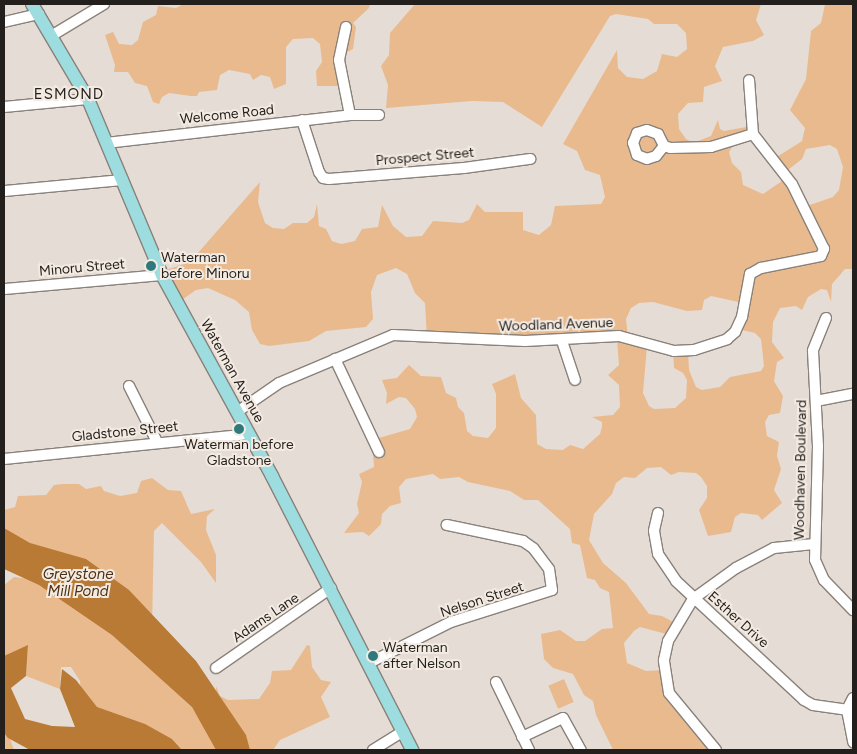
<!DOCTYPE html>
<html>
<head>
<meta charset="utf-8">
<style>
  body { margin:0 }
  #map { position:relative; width:857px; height:754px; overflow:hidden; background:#e5ddd5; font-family:Figtree,sans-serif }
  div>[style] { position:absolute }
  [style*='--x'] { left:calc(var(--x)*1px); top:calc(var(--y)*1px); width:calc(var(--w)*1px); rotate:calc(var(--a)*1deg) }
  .green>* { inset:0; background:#e9ba8e; transform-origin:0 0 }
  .water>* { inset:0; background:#b97a36 }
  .roads { filter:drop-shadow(1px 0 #89817a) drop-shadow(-1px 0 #89817a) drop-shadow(0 1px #89817a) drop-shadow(0 -1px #89817a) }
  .minor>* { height:10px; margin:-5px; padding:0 5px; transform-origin:5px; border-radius:5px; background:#fff }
  .major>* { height:12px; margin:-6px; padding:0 6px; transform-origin:6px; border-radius:6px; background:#9ddde0 }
  .dots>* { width:14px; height:14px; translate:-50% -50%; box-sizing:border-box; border:2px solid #f3eae2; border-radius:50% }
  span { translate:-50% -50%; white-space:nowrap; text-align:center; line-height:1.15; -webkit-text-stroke:4px #f3eae2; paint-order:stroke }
  .street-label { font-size:14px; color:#221f1c }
  .poi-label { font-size:14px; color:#221f1c }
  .left { translate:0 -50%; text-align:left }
  .neighbourhood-label { font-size:15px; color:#221f1c; letter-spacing:1px }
  .water-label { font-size:15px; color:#4b3013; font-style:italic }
  .frame { position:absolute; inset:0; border:5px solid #221f1c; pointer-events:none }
</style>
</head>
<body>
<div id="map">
  <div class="green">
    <div style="clip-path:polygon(184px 4px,370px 4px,369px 8px,353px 23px,356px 27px,353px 49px,340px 56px,341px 86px,317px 86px,316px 71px,322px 62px,320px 44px,313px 38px,293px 39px,286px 47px,286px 84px,274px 89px,270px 77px,261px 75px,253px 80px,250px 74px,229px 70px,220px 75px,217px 90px,199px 92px,197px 96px,191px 96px,169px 93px,162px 97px,159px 104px,153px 102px,147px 86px,135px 83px,128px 72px,114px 72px,115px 65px,105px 35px,113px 32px,119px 44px,132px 45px,138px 40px,143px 22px,156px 15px,158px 6px,176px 8px)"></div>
    <div style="clip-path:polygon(evenodd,415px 4px,761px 4px,756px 20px,764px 35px,753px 41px,723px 47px,715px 66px,722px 81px,704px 87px,703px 102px,688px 103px,678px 114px,679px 129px,686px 139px,693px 143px,711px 136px,718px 120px,720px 129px,724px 131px,752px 126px,756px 134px,736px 141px,729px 152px,732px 163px,741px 172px,743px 185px,763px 194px,785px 179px,804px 207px,833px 197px,839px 190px,843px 167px,837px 149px,830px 145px,806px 149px,802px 159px,784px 173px,772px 160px,802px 141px,805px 128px,790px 110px,806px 79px,811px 31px,821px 23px,825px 4px,853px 4px,853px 269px,845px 269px,832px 284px,831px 302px,827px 290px,821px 289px,808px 297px,802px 310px,796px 306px,780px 308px,773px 322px,772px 342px,784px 358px,777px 362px,774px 381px,783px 396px,780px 413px,769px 415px,765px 422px,767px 436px,779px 442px,777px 456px,781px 469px,774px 490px,782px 503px,762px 520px,758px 515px,741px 513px,735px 517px,731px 532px,708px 536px,699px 510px,707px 498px,707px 486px,701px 477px,696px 473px,679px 472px,671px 475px,661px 467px,647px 468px,635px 478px,624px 477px,616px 483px,612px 494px,594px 514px,589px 540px,603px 563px,626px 583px,649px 614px,662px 616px,677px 624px,670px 635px,640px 627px,634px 631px,624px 643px,627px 663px,646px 671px,664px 670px,668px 685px,717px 750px,613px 750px,596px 715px,593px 701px,584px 695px,573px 674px,553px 668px,544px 659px,541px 634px,560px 630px,576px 641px,585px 641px,602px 629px,613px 628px,609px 592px,600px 588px,595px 580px,587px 578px,580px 545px,572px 543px,570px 529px,538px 500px,524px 500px,510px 491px,468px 482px,459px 477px,440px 479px,433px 474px,406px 479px,399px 487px,401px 503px,390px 506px,382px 514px,381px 524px,369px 536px,363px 532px,344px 533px,359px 513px,357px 504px,362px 482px,359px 474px,374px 467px,372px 440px,410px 429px,417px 417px,415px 409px,406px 398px,399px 397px,386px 404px,387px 393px,382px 380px,397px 378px,409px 365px,421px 376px,441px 377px,446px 393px,456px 398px,458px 407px,464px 413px,467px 431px,473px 436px,488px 438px,496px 428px,496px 394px,492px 384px,515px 374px,521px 398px,536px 415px,537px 444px,546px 449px,563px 450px,570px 445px,583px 449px,600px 434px,602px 427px,602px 422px,592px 417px,613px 415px,620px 407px,619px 385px,608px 375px,619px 365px,617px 340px,427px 339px,425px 303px,415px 293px,407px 274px,396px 268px,377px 275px,371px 292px,373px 319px,366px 327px,326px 331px,309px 341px,269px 346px,260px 344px,252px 330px,249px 312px,235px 300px,208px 288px,196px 290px,179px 302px,160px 272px,190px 262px,260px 182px,258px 202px,265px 223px,273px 228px,284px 229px,293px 223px,307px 223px,314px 217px,317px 204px,319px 226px,326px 229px,332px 241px,341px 244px,355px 241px,362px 229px,378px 227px,382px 205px,393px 226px,406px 237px,422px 236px,433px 221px,462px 223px,469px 220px,477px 204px,485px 212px,523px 212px,523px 230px,539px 235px,551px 225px,555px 206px,601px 204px,605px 197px,600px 175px,585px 170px,577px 151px,563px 144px,617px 50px,618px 68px,627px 77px,643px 79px,657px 71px,662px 54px,677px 57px,687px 49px,686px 33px,677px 24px,654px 24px,648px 19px,616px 14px,610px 16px,542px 127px,503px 102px,472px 101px,386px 108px,388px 85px,381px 66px,389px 55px,390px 33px,415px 4px,711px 296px,743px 303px,738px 329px,755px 333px,761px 339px,764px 366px,761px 371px,730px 377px,720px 387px,702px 390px,696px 387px,689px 370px,688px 351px,673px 352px,674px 368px,683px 373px,687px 380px,686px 398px,675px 408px,654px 409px,649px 406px,643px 393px,647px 346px,628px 338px,626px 319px,631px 308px,639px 303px,653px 302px,687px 311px,702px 310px,704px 300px,711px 296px)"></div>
    <div style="clip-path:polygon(152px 478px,168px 490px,181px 491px,191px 514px,215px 509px,207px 516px,206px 530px,216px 555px,216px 583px,201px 562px,162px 523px,154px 531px,152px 627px,4px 539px,4px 510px,15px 507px,18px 496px,46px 495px,54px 485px,62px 484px,79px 484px,86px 489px,101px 486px,104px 491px,120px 496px,137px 493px,141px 481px)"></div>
    <div style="clip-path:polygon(14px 577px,30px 579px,103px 623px,126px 648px,190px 704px,219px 750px,182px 750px,172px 739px,111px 721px,82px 698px,80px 681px,71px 667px,61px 667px,60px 689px,26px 676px,28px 646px,4px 665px,4px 585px)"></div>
    <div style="clip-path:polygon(307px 645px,310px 646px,312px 667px,321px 680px,331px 682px,321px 697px,330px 717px,280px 740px,273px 750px,247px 750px,216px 698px,216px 686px,220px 696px,228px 700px,259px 699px,270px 683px,272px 671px,291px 670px)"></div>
    <div style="left:564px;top:679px;width:25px;height:17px;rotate:67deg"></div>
    <div style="clip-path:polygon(4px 728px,9px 736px,14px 750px,4px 750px)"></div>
  </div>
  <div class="water">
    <div style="clip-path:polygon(4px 528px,30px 543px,86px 559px,129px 590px,196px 661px,246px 735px,250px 750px,216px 750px,192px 707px,112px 635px,39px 585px,4px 569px)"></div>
    <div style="clip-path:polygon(28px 645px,26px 676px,11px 688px,25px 719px,52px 726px,75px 727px,60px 689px,62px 669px,76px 680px,97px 707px,145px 724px,172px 739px,182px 750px,30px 750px,8px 738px,4px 733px,4px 656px)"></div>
  </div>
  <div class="roads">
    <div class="minor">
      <div style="--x:4;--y:22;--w:36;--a:-13"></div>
      <div style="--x:346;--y:27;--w:34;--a:102"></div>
      <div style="--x:339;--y:60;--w:56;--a:78.7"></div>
      <div style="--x:51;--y:36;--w:62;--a:-31.1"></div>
      <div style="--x:4;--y:107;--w:84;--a:-5.4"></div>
      <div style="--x:302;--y:120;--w:55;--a:71.9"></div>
      <div style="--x:319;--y:172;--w:7;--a:56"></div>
      <div style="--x:323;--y:178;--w:6;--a:9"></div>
      <div style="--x:329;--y:179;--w:135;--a:-4.7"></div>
      <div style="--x:464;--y:168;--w:67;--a:-7.8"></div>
      <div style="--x:106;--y:143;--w:246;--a:-6.5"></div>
      <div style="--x:350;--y:115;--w:29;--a:0"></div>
      <div style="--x:664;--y:146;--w:13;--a:129"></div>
      <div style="--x:656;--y:156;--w:9;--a:162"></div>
      <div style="--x:647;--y:159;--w:11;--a:-158"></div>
      <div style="--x:637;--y:155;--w:13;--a:-108"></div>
      <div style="--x:633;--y:143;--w:11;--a:-68"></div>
      <div style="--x:637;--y:133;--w:10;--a:-17"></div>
      <div style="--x:647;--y:130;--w:12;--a:20"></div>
      <div style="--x:658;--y:134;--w:13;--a:63"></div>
      <div style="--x:664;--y:146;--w:6;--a:18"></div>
      <div style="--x:670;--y:148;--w:41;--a:-1.4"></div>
      <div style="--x:711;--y:147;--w:44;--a:-17.2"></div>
      <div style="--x:4;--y:191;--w:119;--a:-5.3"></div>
      <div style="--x:4;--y:289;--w:159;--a:-5.1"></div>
      <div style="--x:826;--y:318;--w:35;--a:112"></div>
      <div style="--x:813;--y:351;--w:95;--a:87"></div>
      <div style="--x:818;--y:446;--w:114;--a:91.5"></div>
      <div style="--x:815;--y:560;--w:22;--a:66"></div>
      <div style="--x:824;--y:580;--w:42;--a:46"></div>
      <div style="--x:562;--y:341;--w:41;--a:71.6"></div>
      <div style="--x:335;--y:359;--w:103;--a:64.7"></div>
      <div style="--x:129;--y:386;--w:63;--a:63.4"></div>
      <div style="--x:816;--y:401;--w:38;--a:-11"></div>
      <div style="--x:237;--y:412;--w:51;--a:-34.6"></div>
      <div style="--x:279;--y:383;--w:124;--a:-22.8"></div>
      <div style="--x:393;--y:335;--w:132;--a:2.6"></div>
      <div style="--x:525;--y:341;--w:94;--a:-3"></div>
      <div style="--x:619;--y:336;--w:57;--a:15.3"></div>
      <div style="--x:674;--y:351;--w:20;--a:-3"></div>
      <div style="--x:694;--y:350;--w:35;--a:-18"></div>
      <div style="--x:727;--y:339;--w:11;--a:-41"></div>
      <div style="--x:735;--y:332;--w:17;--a:-65"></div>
      <div style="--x:742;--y:317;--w:44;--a:-79.5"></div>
      <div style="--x:750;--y:274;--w:13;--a:-29"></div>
      <div style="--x:761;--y:268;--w:61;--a:-11.3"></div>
      <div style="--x:821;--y:256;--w:8;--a:-67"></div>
      <div style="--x:824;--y:249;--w:72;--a:-116.2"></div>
      <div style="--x:792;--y:184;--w:63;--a:-128"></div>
      <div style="--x:753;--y:134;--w:54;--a:-94.2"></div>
      <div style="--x:4;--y:459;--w:246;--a:-5.8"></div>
      <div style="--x:658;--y:513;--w:18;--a:103"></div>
      <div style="--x:654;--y:531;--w:23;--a:80"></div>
      <div style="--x:658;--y:554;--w:32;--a:56"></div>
      <div style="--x:676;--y:581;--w:175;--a:42.9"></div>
      <div style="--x:804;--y:700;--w:10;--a:29"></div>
      <div style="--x:813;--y:705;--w:34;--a:8"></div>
      <div style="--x:369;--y:663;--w:92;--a:-26.6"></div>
      <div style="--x:451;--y:622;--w:106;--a:-17.6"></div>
      <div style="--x:552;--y:590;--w:21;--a:-98"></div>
      <div style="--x:549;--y:569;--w:26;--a:-127"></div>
      <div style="--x:533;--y:548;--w:12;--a:-145"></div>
      <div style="--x:523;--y:541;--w:78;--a:-168.1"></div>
      <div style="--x:216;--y:668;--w:140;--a:-34.8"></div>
      <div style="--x:496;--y:682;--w:76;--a:64.1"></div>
      <div style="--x:853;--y:698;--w:13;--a:117"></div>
      <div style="--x:847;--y:710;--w:33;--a:79"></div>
      <div style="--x:522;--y:737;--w:45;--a:-24.9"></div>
      <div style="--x:563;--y:718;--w:37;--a:61"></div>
      <div style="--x:373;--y:750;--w:36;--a:-32"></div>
      <div style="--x:716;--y:750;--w:74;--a:-129.5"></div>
      <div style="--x:669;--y:693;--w:33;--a:-99"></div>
      <div style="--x:664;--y:660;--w:19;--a:-78"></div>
      <div style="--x:668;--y:641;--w:49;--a:-59.2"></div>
      <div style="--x:693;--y:599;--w:53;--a:-35.8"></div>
      <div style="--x:736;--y:568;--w:43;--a:-27.8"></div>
      <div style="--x:774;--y:548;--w:40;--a:-5.7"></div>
    </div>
    <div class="major">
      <div style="--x:32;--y:4;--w:110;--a:59.5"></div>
      <div style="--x:88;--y:99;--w:191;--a:67.2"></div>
      <div style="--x:162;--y:275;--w:229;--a:61.3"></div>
      <div style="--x:272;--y:476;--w:308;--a:62.9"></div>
    </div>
  </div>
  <div class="dots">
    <div style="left:151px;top:266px;background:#2f797c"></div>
    <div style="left:239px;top:429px;background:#2f797c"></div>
    <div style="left:373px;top:656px;background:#2f797c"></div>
  </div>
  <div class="street-label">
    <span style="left:227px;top:115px;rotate:-6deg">Welcome Road</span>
    <span style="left:425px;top:157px;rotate:-5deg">Prospect Street</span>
    <span style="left:82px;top:268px;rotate:-5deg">Minoru Street</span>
    <span style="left:556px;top:325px;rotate:-2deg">Woodland Avenue</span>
    <span style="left:232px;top:371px;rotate:61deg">Waterman Avenue</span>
    <span style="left:125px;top:432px;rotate:-6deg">Gladstone Street</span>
    <span style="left:801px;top:470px;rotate:-89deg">Woodhaven Boulevard</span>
    <span style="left:482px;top:600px;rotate:-18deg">Nelson Street</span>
    <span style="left:266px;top:618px;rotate:-34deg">Adams Lane</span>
    <span style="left:738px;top:620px;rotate:42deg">Esther Drive</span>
  </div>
  <div class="poi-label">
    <span class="left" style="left:161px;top:266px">Waterman<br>before Minoru</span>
    <span style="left:239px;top:453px">Waterman before<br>Gladstone</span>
    <span class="left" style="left:383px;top:656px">Waterman<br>after Nelson</span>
  </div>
  <div class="neighbourhood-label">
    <span style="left:69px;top:95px">ESMOND</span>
  </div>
  <div class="water-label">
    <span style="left:78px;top:583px">Greystone<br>Mill Pond</span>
  </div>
  <div class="frame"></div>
</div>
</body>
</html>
